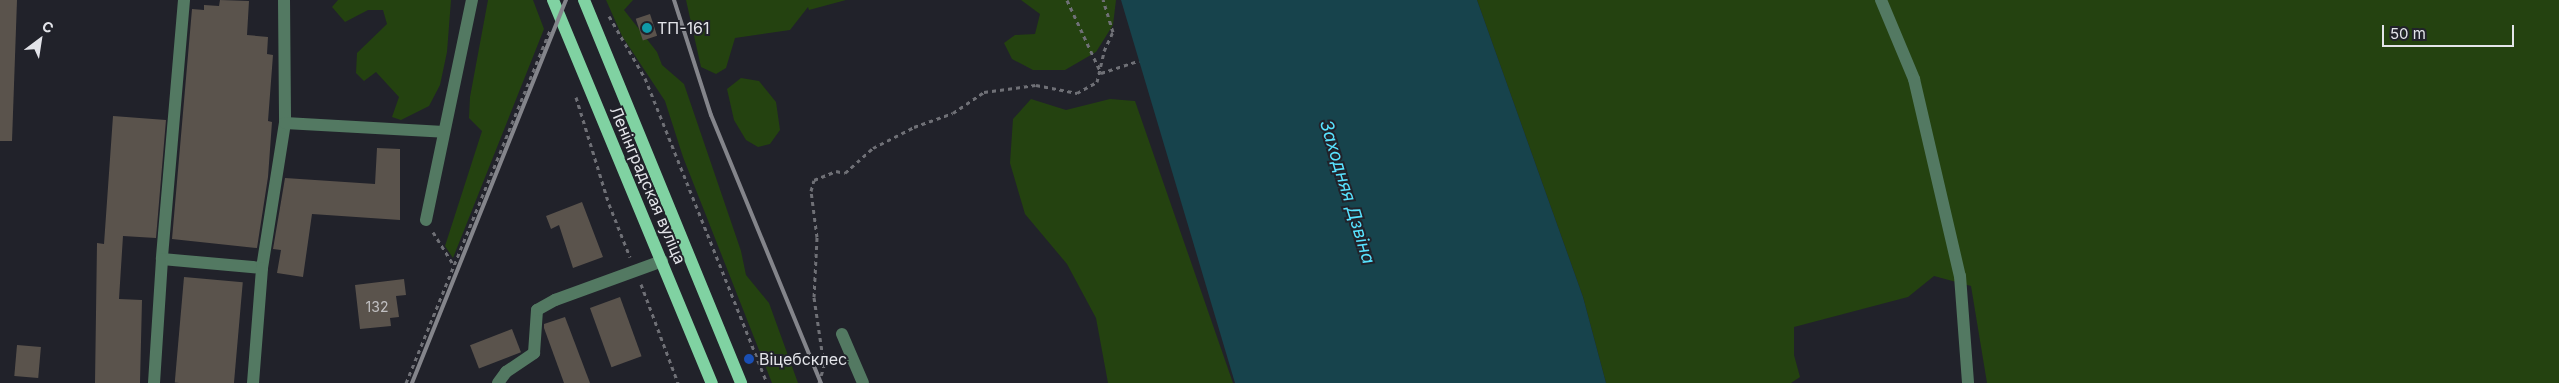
<!DOCTYPE html>
<html>
<head>
<meta charset="utf-8">
<style>
  body { margin:0 }
  #map { position:relative; width:2559px; height:383px; overflow:hidden; background:#21222a; font-family:Inter,sans-serif }
  div>[style] { position:absolute }
  [style*='--x'] { left:calc(var(--x)*1px); top:calc(var(--y)*1px); width:calc(var(--w)*1px); rotate:calc(var(--a)*1deg) }
  .green>* { inset:0; background:#244210 }
  .water>* { inset:0; background:#17434c }
  .building>* { inset:0; background:#5a534c; transform-origin:0 0 }
  .path>* { height:3px; margin-top:-1.5px; transform-origin:0; background:repeating-linear-gradient(90deg,#6f7076 0 4px,transparent 0 8px) }
  .minor>* { height:12px; margin:-6px; padding:0 6px; transform-origin:6px; border-radius:6px; background:#537962 }
  .major>* { height:12px; margin:-6px; padding:0 6px; transform-origin:6px; border-radius:6px; background:#80d2a2 }
  .rail>* { height:4px; margin:-2px; padding:0 2px; transform-origin:2px; border-radius:2px; background:#84858b }
  .dots>* { width:14px; height:14px; translate:-50% -50%; box-sizing:border-box; border:2px solid #21222a; border-radius:50% }
  span { translate:-50% -50%; white-space:nowrap; text-align:center; line-height:1.15; -webkit-text-stroke:4px #21222a; paint-order:stroke }
  .number-label { font-size:14px; color:#c1c0c2 }
  .number-label span { -webkit-text-stroke-width:0 }
  .poi-label { font-size:16px; color:#e3e4e9 }
  .left { translate:0 -50%; text-align:left }
  .street-label { font-size:16px; color:#e3e4e9 }
  .water-label { font-size:18px; color:#58e2fe; font-style:italic }
  .north { position:absolute; left:15px; top:15px; width:50px; height:50px; -webkit-text-stroke:4px #21222a; paint-order:stroke; rotate:31deg; font-size:14px; font-weight:700; line-height:20px; text-align:center; color:#e3e4e9 }
  .north::after { content:''; display:block; margin:auto; width:18px; height:22px; background:#e3e4e9; clip-path:polygon(50% 0,100% 100%,50% 72%,0 100%) }
  .scale { position:absolute; left:2382px; top:25px; width:132px; height:22px; box-sizing:border-box; border:2px solid #e3e4e9; border-top:0; padding-left:6px; font-size:15px; line-height:18px; white-space:nowrap; color:#e3e4e9; -webkit-text-stroke:4px #21222a; paint-order:stroke }
</style>
</head>
<body>
<div id="map">
  <div class="green">
    <div style="clip-path:polygon(338px 0,451px 0,447px 52px,440px 85px,429px 106px,401px 120px,392px 117px,399px 97px,376px 72px,364px 81px,356px 73px,357px 53px,387px 24px,383px 10px,368px 10px,345px 22px,332px 7px)"></div>
    <div style="clip-path:polygon(488px 0,533px 0,544px 29px,453px 258px,445px 246px,482px 131px,469px 118px,470px 97px)"></div>
    <div style="clip-path:polygon(606px 0,633px 0,624px 10px,657px 52px,662px 65px,684px 84px,741px 251px,746px 275px,769px 303px,798px 383px,772px 383px,683px 157px,665px 101px,622px 36px)"></div>
    <div style="clip-path:polygon(686px 0,846px 0,809px 10px,808px 7px,790px 30px,735px 38px,726px 68px,716px 74px,701px 67px)"></div>
    <div style="clip-path:polygon(1021px 0,1116px 0,1113px 25px,1096px 52px,1065px 70px,1033px 70px,1012px 59px,1004px 43px,1015px 35px,1035px 34px,1040px 14px)"></div>
    <div style="clip-path:polygon(1477px 0,2559px 0,2559px 383px,1987px 383px,1971px 286px,1934px 276px,1908px 297px,1794px 327px,1794px 355px,1800px 377px,1791px 383px,1606px 383px,1583px 297px)"></div>
    <div style="clip-path:polygon(741px 78px,759px 81px,776px 102px,780px 130px,770px 144px,758px 147px,746px 140px,734px 120px,727px 89px)"></div>
    <div style="clip-path:polygon(1031px 99px,1066px 110px,1110px 99px,1135px 101px,1233px 383px,1108px 383px,1096px 318px,1067px 264px,1025px 214px,1010px 163px,1013px 119px)"></div>
  </div>
  <div class="water">
    <div style="clip-path:polygon(1121px 0,1477px 0,1583px 297px,1606px 383px,1235px 383px)"></div>
  </div>
  <div class="building">
    <div style="clip-path:polygon(0 0,17px 0,12px 141px,0 141px)"></div>
    <div style="clip-path:polygon(220px 0,249px 1px,247px 35px,268px 37px,267px 54px,273px 55px,268px 121px,272px 122px,268px 177px,257px 248px,172px 239px,192px 9px,204px 10px,204px 5px,219px 6px)"></div>
    <div style="left:650px;top:14px;width:23px;height:15px;rotate:72deg"></div>
    <div style="clip-path:polygon(113px 116px,166px 120px,156px 238px,123px 236px,119px 299px,142px 300px,140px 383px,95px 383px,97px 243px,104px 244px)"></div>
    <div style="clip-path:polygon(377px 148px,400px 149px,400px 220px,312px 214px,303px 277px,277px 273px,281px 250px,273px 249px,285px 178px,375px 184px)"></div>
    <div style="clip-path:polygon(582px 202px,603px 257px,573px 268px,559px 225px,551px 229px,546px 216px)"></div>
    <div style="left:184px;top:277px;width:59px;height:106px;rotate:5deg"></div>
    <div style="clip-path:polygon(404px 279px,406px 295px,396px 296px,399px 317px,390px 318px,391px 326px,360px 329px,355px 285px)"></div>
    <div style="left:620px;top:297px;width:63px;height:32px;rotate:70deg"></div>
    <div style="clip-path:polygon(565px 317px,590px 383px,564px 383px,544px 328px,544px 324px)"></div>
    <div style="left:512px;top:329px;width:25px;height:45px;rotate:69deg"></div>
    <div style="left:17px;top:345px;width:24px;height:31px;rotate:5deg"></div>
  </div>
  <div class="path">
    <div style="--x:1067;--y:0;--w:81;--a:65"></div>
    <div style="--x:609;--y:16;--w:72;--a:59.9"></div>
    <div style="--x:645;--y:78;--w:328;--a:68.2"></div>
    <div style="--x:1101;--y:73;--w:40;--a:-18"></div>
    <div style="--x:576;--y:97;--w:112;--a:72.9"></div>
    <div style="--x:609;--y:204;--w:57;--a:68.4"></div>
    <div style="--x:433;--y:232;--w:39;--a:58"></div>
    <div style="--x:641;--y:284;--w:106;--a:69.5"></div>
    <div style="--x:406;--y:383;--w:381;--a:-67.8"></div>
    <div style="--x:819;--y:383;--w:19;--a:-74"></div>
    <div style="--x:824;--y:365;--w:69;--a:-98.4"></div>
    <div style="--x:814;--y:297;--w:60;--a:-87.1"></div>
    <div style="--x:817;--y:237;--w:46;--a:-97.4"></div>
    <div style="--x:811;--y:191;--w:11;--a:-75"></div>
    <div style="--x:814;--y:180;--w:24;--a:-22"></div>
    <div style="--x:836;--y:171;--w:9;--a:13"></div>
    <div style="--x:845;--y:173;--w:38;--a:-42"></div>
    <div style="--x:873;--y:148;--w:46;--a:-27.1"></div>
    <div style="--x:914;--y:127;--w:41;--a:-19.7"></div>
    <div style="--x:953;--y:113;--w:37;--a:-34"></div>
    <div style="--x:984;--y:92;--w:52;--a:-7.7"></div>
    <div style="--x:1036;--y:85;--w:42;--a:11"></div>
    <div style="--x:1077;--y:93;--w:23;--a:-29"></div>
    <div style="--x:1097;--y:82;--w:32;--a:-77"></div>
    <div style="--x:1104;--y:51;--w:21;--a:-65"></div>
    <div style="--x:1113;--y:32;--w:34;--a:-107"></div>
  </div>
  <div class="minor">
    <div style="--x:184;--y:0;--w:260;--a:94.9"></div>
    <div style="--x:162;--y:259;--w:100;--a:5.1"></div>
    <div style="--x:262;--y:268;--w:147;--a:-81"></div>
    <div style="--x:284;--y:0;--w:123;--a:89.5"></div>
    <div style="--x:285;--y:123;--w:159;--a:3.2"></div>
    <div style="--x:1881;--y:0;--w:86;--a:67.3"></div>
    <div style="--x:1914;--y:79;--w:202;--a:76.9"></div>
    <div style="--x:1960;--y:276;--w:107;--a:85.7"></div>
    <div style="--x:426;--y:220;--w:225;--a:-78.2"></div>
    <div style="--x:842;--y:334;--w:53;--a:66.8"></div>
    <div style="--x:154;--y:383;--w:124;--a:-86.3"></div>
    <div style="--x:253;--y:383;--w:115;--a:-85.5"></div>
    <div style="--x:498;--y:383;--w:14;--a:-54"></div>
    <div style="--x:506;--y:372;--w:34;--a:-34"></div>
    <div style="--x:534;--y:353;--w:43;--a:-86"></div>
    <div style="--x:537;--y:310;--w:21;--a:-29"></div>
    <div style="--x:555;--y:300;--w:114;--a:-20"></div>
  </div>
  <div class="major">
    <div style="--x:553;--y:0;--w:415;--a:67.5"></div>
    <div style="--x:584;--y:0;--w:414;--a:67.7"></div>
  </div>
  <div class="rail">
    <div style="--x:674;--y:0;--w:121;--a:72.2"></div>
    <div style="--x:711;--y:115;--w:290;--a:67.7"></div>
    <div style="--x:412;--y:383;--w:413;--a:-68.1"></div>
  </div>
  <div class="dots">
    <div style="left:647px;top:28px;background:#0f9aa8"></div>
    <div style="left:749px;top:359px;background:#1a4fb4"></div>
  </div>
  <div class="number-label">
    <span style="left:377px;top:307px">132</span>
  </div>
  <div class="poi-label">
    <span class="left" style="left:657px;top:28px">ТП-161</span>
    <span class="left" style="left:759px;top:359px">Віцебсклес</span>
  </div>
  <div class="street-label">
    <span style="left:648px;top:185px;rotate:67deg">Ленінградская вуліца</span>
  </div>
  <div class="water-label">
    <span style="left:1347px;top:192px;rotate:73deg">Заходняя Дзвіна</span>
  </div>
  <div class="north">С</div>
  <div class="scale">50 m</div>
</div>
</body>
</html>
